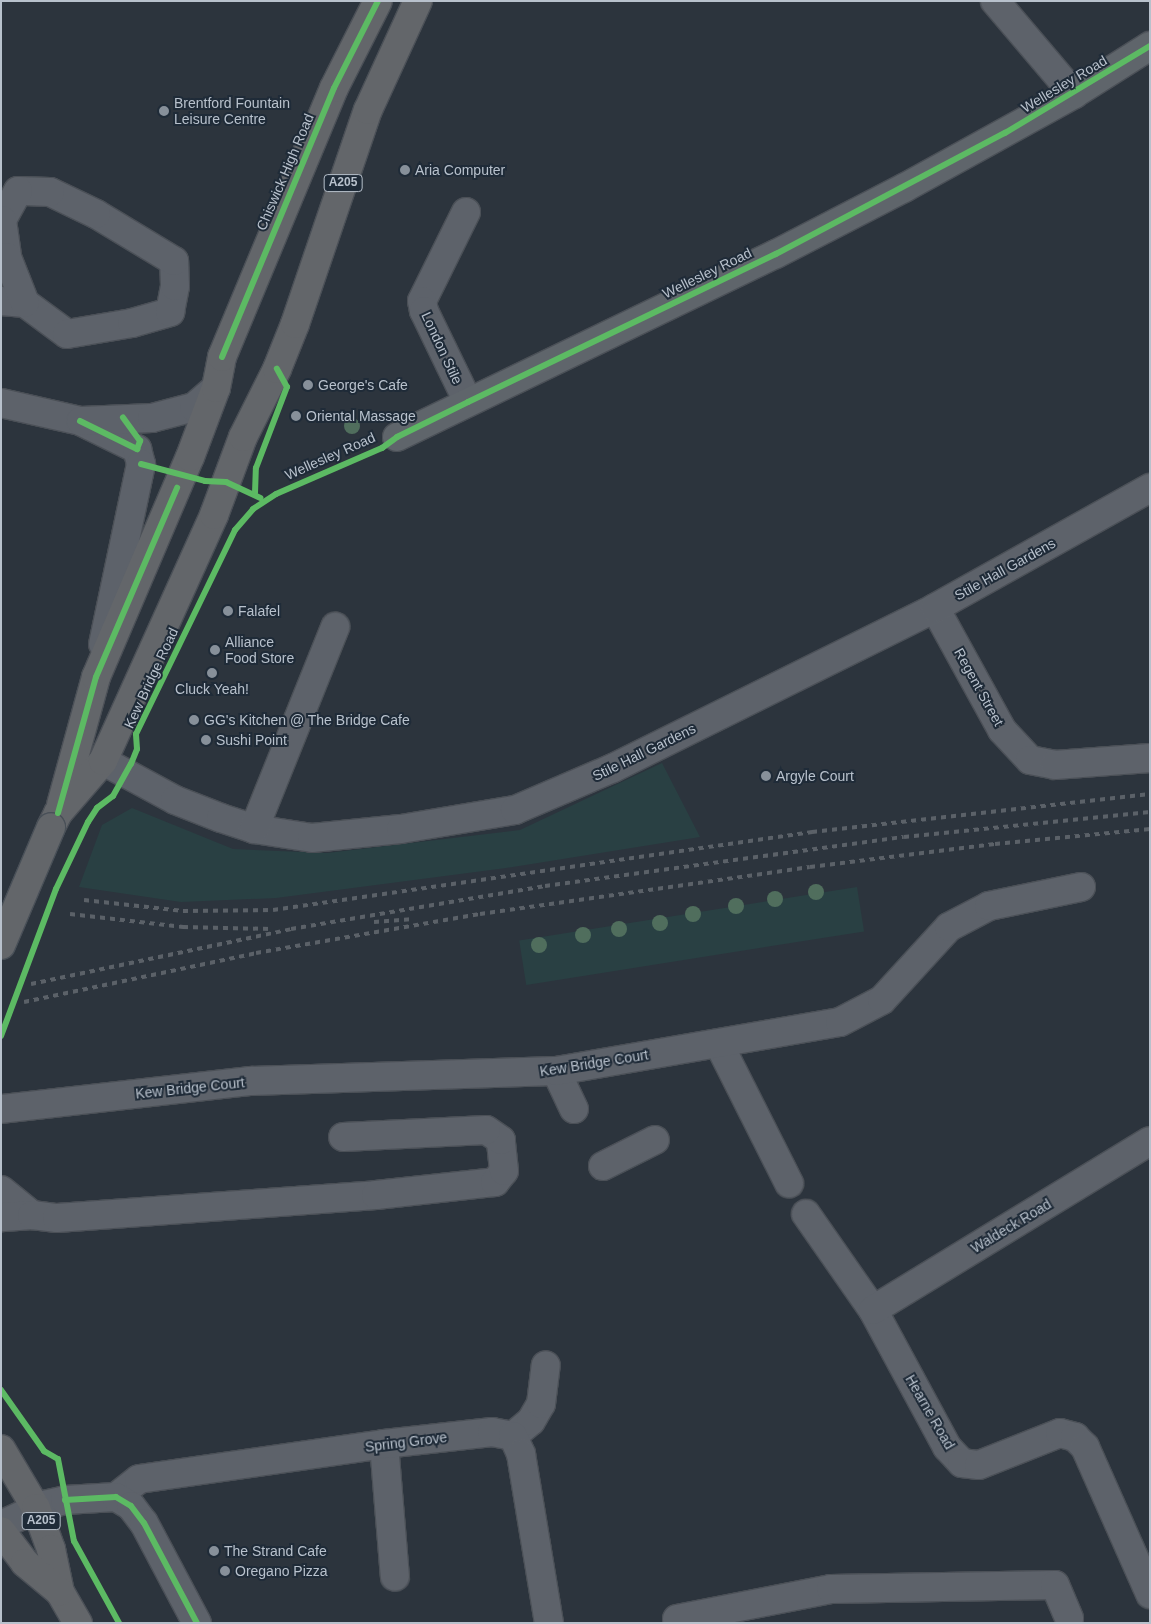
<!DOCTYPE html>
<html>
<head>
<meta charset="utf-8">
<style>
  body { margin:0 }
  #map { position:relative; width:1151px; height:1624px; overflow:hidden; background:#2c343d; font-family:Helvetica,sans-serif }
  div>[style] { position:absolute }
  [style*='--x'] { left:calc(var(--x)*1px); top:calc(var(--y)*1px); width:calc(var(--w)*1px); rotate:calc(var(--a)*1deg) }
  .green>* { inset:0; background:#294043; transform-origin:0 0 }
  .roads { filter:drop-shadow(1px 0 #4b5057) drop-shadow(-1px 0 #4b5057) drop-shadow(0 1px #4b5057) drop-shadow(0 -1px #4b5057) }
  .minor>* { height:28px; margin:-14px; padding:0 14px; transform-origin:14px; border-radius:14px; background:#5d626a }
  .major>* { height:28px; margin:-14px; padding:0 14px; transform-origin:14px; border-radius:14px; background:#5f656b }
  .highway>* { height:28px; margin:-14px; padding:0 14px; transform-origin:14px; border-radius:14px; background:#63666a }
  .rail>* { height:4px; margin-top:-2px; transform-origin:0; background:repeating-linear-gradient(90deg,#5b6168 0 5px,transparent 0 10px) }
  .bridges { filter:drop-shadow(1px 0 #495058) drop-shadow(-1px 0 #495058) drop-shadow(0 1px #495058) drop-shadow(0 -1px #495058) }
  .highway-bridge>* { height:28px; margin:-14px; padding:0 14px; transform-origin:14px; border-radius:14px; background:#63666a }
  .cycleway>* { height:6px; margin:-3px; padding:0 3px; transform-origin:3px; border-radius:3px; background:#5cba63 }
  .trees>* { width:16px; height:16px; margin:-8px; border-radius:50%; background:#506e5d }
  .dots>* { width:14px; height:14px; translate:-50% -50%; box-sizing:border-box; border:2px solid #1f2b38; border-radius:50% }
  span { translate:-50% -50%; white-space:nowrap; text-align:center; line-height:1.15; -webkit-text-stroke:4px #1f2b38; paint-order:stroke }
  .shield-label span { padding:1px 4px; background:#1f2b38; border:1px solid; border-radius:4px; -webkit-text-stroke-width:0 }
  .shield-label { font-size:12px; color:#b8c1cc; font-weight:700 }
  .street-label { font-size:14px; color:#b8c1cc }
  .poi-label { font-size:14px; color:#b8c1cc }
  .left { translate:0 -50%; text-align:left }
  .frame { position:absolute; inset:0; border:2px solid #b8c1cc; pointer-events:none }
</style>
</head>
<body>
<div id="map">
  <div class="green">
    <div style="clip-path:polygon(662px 763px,700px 837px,506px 868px,276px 898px,181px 902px,79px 887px,102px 825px,132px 808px,233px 849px,327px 853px,520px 830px)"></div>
    <div style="left:857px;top:887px;width:45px;height:342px;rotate:81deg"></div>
  </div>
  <div class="roads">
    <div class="minor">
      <div style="--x:995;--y:1;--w:122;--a:49.7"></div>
      <div style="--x:466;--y:212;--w:99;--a:116.3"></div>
      <div style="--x:422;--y:301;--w:10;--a:79"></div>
      <div style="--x:424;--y:311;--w:101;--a:64.2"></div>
      <div style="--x:1;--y:301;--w:24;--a:5"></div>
      <div style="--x:25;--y:303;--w:52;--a:36.4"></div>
      <div style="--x:67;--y:334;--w:66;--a:-9.6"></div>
      <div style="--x:132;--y:323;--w:40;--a:-16"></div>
      <div style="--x:170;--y:312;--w:26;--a:-79"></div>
      <div style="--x:175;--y:286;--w:25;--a:-92"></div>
      <div style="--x:174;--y:261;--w:91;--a:-148.9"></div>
      <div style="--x:96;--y:214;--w:51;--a:-154.4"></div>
      <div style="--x:50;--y:192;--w:32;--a:-178"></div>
      <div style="--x:18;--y:191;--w:33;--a:119"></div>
      <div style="--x:2;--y:220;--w:37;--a:82"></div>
      <div style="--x:7;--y:257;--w:49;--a:68.6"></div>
      <div style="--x:1;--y:403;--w:81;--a:12.8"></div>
      <div style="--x:80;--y:421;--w:64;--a:26.2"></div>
      <div style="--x:137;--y:449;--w:16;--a:75"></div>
      <div style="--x:141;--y:464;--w:184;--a:101.9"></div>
      <div style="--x:81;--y:421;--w:71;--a:-2.4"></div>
      <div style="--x:152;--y:418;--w:43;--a:-14.7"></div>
      <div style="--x:194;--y:407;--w:29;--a:-41"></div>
      <div style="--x:935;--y:608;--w:139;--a:61.2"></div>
      <div style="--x:1002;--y:730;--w:41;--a:47"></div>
      <div style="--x:1030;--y:760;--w:25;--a:11"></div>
      <div style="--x:1055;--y:765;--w:95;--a:-4.2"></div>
      <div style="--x:103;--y:761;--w:82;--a:28.4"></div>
      <div style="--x:175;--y:800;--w:49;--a:21.4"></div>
      <div style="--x:221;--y:818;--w:35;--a:18"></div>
      <div style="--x:254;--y:829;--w:59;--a:8.8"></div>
      <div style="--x:312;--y:838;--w:89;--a:-5.8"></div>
      <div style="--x:401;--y:829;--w:116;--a:-9.5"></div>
      <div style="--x:515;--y:810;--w:107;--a:-23.2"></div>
      <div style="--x:613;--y:768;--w:360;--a:-26.4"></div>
      <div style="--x:935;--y:608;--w:246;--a:-29.2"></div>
      <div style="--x:254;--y:829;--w:218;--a:-68.1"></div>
      <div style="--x:719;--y:1044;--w:156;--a:63.3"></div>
      <div style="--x:556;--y:1071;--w:42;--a:64.7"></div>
      <div style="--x:1;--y:1109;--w:251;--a:-6.4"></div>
      <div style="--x:250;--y:1081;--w:306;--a:-1.9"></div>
      <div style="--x:556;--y:1071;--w:288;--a:-9.8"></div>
      <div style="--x:840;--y:1022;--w:47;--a:-27.6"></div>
      <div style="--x:882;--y:1000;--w:99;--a:-47.5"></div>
      <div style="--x:949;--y:927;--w:45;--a:-27.7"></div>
      <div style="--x:989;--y:906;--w:94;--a:-11.7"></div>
      <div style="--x:603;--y:1166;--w:58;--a:-26.6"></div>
      <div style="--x:1;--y:1190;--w:40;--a:39"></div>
      <div style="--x:32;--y:1215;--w:31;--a:176"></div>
      <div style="--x:806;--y:1214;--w:117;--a:55.1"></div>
      <div style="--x:873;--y:1310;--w:156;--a:61.6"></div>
      <div style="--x:947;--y:1447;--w:22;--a:47"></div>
      <div style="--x:962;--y:1463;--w:17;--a:7"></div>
      <div style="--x:979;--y:1465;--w:87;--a:-21.6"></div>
      <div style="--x:1060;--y:1433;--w:16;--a:15"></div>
      <div style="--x:1075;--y:1437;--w:14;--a:45"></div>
      <div style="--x:1085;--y:1447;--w:161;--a:66.1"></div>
      <div style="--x:32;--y:1215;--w:25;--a:7"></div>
      <div style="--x:57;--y:1218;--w:320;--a:-4.1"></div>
      <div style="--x:376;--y:1195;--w:120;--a:-6.2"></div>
      <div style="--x:495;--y:1182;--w:14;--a:-51"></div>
      <div style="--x:504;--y:1171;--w:31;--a:-96"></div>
      <div style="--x:501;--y:1140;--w:18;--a:-146"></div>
      <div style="--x:486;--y:1130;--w:143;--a:177.2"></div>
      <div style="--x:873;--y:1310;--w:324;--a:-31.4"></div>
      <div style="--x:513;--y:1436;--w:23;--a:-40"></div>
      <div style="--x:531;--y:1421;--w:20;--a:-60"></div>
      <div style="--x:541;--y:1404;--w:39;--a:-83"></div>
      <div style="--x:384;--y:1444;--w:133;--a:85.3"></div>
      <div style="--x:116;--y:1497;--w:29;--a:-38"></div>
      <div style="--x:139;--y:1479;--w:247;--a:-8.1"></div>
      <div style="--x:384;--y:1444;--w:109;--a:-6.3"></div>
      <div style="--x:492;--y:1432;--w:21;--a:11"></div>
      <div style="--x:513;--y:1436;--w:20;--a:66"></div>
      <div style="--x:521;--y:1454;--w:171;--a:80.6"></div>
      <div style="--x:1;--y:1525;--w:47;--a:-24.9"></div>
      <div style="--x:44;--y:1505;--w:22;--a:-13"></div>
      <div style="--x:65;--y:1500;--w:51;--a:-3.4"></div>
      <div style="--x:116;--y:1497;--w:17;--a:31"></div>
      <div style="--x:131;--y:1506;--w:21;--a:53"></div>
      <div style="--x:144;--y:1523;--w:113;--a:62.1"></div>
      <div style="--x:677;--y:1619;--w:157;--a:-11"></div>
      <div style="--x:831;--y:1589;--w:224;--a:-1"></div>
      <div style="--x:1055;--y:1585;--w:36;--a:67"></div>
    </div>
    <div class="major">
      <div style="--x:397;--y:437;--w:421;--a:-25.8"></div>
      <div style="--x:776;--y:254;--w:144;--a:-27.3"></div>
      <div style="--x:904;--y:188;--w:194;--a:-28.9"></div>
      <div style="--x:1074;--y:94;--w:90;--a:-32.3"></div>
    </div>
    <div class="highway">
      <div style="--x:61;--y:805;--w:133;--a:-74.7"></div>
      <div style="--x:96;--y:677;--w:239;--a:-66.9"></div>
      <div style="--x:190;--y:457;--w:74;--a:-69.4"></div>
      <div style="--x:216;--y:388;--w:32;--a:-79"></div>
      <div style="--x:222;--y:357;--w:291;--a:-67.4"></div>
      <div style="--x:334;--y:88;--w:97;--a:-63.2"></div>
      <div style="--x:51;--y:827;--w:16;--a:-63"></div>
      <div style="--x:58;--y:813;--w:69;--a:-49.1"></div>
      <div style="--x:103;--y:761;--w:270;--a:-65.7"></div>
      <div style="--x:214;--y:515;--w:83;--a:-69.6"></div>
      <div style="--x:243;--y:437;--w:76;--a:-63.4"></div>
      <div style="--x:277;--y:369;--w:48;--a:-68.2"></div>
      <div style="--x:295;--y:324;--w:226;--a:-71.2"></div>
      <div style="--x:368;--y:110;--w:120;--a:-65.4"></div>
      <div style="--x:1;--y:1449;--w:69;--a:59.3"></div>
      <div style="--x:36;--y:1508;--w:44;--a:69.9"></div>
      <div style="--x:51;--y:1549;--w:44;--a:78.2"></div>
      <div style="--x:60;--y:1592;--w:36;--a:60"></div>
      <div style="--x:1;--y:1531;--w:40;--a:53"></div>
      <div style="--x:25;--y:1563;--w:45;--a:39.6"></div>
    </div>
  </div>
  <div class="rail">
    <div style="--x:84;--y:900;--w:100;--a:6.3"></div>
    <div style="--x:183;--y:911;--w:90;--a:-0.6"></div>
    <div style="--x:273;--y:910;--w:545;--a:-8.23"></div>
    <div style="--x:812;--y:832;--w:340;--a:-6.4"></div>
    <div style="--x:70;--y:914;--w:114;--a:6.6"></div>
    <div style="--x:183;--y:927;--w:88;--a:1.3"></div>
    <div style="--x:374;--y:922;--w:40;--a:-4.3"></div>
    <div style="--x:31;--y:984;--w:266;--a:-11.9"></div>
    <div style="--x:291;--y:929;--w:258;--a:-9.6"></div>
    <div style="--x:545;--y:886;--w:362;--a:-7.8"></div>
    <div style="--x:904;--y:837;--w:247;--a:-5.8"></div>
    <div style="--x:24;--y:1002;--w:237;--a:-11.9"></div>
    <div style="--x:256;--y:953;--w:227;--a:-9.9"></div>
    <div style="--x:480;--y:914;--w:333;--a:-8.1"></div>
    <div style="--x:810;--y:867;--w:186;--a:-7.1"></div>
    <div style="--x:995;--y:844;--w:156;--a:-5.5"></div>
  </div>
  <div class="bridges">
    <div class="highway-bridge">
      <div style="--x:1;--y:945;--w:128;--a:-67"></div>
    </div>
  </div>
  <div class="cycleway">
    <div style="--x:222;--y:357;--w:291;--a:-67.4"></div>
    <div style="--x:334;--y:88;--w:97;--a:-63.2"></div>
    <div style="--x:80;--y:421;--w:64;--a:26.2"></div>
    <div style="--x:137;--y:449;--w:9;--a:-69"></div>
    <div style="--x:140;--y:441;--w:29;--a:-126"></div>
    <div style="--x:141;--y:464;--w:66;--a:14.9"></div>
    <div style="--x:205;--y:481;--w:21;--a:3"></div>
    <div style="--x:226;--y:482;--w:38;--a:25"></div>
    <div style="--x:255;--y:493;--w:25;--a:-88"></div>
    <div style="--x:256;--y:468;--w:87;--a:-69.1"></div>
    <div style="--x:287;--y:387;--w:21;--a:-119"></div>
    <div style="--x:58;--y:813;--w:141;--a:-74.4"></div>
    <div style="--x:96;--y:677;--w:206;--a:-66.8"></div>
    <div style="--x:1;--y:1036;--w:157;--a:-69.5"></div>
    <div style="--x:56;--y:889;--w:74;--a:-64.5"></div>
    <div style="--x:88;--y:822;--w:17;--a:-57"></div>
    <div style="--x:97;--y:808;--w:20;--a:-37"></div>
    <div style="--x:113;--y:796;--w:37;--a:-61"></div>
    <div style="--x:131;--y:764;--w:16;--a:-68"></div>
    <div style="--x:137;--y:749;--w:15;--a:-94"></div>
    <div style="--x:136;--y:734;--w:227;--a:-64.1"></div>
    <div style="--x:235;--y:530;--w:28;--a:-49"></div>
    <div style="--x:253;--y:509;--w:27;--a:-33"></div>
    <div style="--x:276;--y:494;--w:116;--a:-23.5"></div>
    <div style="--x:382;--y:448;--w:19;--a:-36"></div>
    <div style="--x:397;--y:437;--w:79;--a:-26.2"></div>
    <div style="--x:468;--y:402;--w:342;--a:-25.7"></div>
    <div style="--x:776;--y:254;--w:259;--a:-27.9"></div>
    <div style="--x:1005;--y:133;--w:169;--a:-31"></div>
    <div style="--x:1;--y:1390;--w:75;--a:54.8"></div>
    <div style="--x:44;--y:1451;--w:16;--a:30"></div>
    <div style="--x:58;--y:1459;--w:84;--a:79"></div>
    <div style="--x:74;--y:1541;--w:94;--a:61.2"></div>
    <div style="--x:65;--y:1500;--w:51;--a:-3.4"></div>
    <div style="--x:116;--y:1497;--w:17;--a:31"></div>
    <div style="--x:131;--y:1506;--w:21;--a:53"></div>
    <div style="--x:144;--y:1523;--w:113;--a:62.1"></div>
  </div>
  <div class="trees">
    <div style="left:352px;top:426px"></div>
    <div style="left:816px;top:892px"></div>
    <div style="left:775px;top:899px"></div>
    <div style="left:736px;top:906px"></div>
    <div style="left:693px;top:914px"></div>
    <div style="left:660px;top:923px"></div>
    <div style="left:619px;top:929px"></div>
    <div style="left:583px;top:935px"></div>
    <div style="left:539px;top:945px"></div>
  </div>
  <div class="dots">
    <div style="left:164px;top:111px;background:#87909a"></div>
    <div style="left:405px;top:170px;background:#87909a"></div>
    <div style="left:308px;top:385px;background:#87909a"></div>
    <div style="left:296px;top:416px;background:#87909a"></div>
    <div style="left:228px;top:611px;background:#87909a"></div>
    <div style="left:215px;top:650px;background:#87909a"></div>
    <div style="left:212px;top:673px;background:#87909a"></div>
    <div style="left:194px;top:720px;background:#87909a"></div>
    <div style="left:206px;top:740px;background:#87909a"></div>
    <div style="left:766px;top:776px;background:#87909a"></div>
    <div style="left:214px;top:1551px;background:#87909a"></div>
    <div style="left:225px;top:1571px;background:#87909a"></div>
  </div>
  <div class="shield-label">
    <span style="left:343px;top:183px">A205</span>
    <span style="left:41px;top:1521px">A205</span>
  </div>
  <div class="street-label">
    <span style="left:1064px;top:84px;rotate:-31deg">Wellesley Road</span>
    <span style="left:285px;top:172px;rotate:-67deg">Chiswick High Road</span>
    <span style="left:707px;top:273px;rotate:-26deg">Wellesley Road</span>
    <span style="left:442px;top:348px;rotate:65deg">London Stile</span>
    <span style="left:330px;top:456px;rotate:-24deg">Wellesley Road</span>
    <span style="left:1005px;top:569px;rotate:-29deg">Stile Hall Gardens</span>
    <span style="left:151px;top:678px;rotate:-65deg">Kew Bridge Road</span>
    <span style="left:979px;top:687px;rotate:61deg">Regent Street</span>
    <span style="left:644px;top:752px;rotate:-26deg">Stile Hall Gardens</span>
    <span style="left:594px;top:1063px;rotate:-9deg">Kew Bridge Court</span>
    <span style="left:190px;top:1088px;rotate:-6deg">Kew Bridge Court</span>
    <span style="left:1011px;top:1226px;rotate:-31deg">Waldeck Road</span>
    <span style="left:930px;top:1412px;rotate:60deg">Hearne Road</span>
    <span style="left:406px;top:1442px;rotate:-7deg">Spring Grove</span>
  </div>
  <div class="poi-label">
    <span class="left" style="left:174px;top:111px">Brentford Fountain<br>Leisure Centre</span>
    <span class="left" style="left:415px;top:170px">Aria Computer</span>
    <span class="left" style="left:318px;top:385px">George's Cafe</span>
    <span class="left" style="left:306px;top:416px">Oriental Massage</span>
    <span class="left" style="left:238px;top:611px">Falafel</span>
    <span class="left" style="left:225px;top:650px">Alliance<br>Food Store</span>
    <span style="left:212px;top:689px">Cluck Yeah!</span>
    <span class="left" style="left:204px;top:720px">GG's Kitchen @ The Bridge Cafe</span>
    <span class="left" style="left:216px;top:740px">Sushi Point</span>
    <span class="left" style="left:776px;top:776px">Argyle Court</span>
    <span class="left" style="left:224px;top:1551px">The Strand Cafe</span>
    <span class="left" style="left:235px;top:1571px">Oregano Pizza</span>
  </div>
  <div class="frame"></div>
</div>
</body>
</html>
